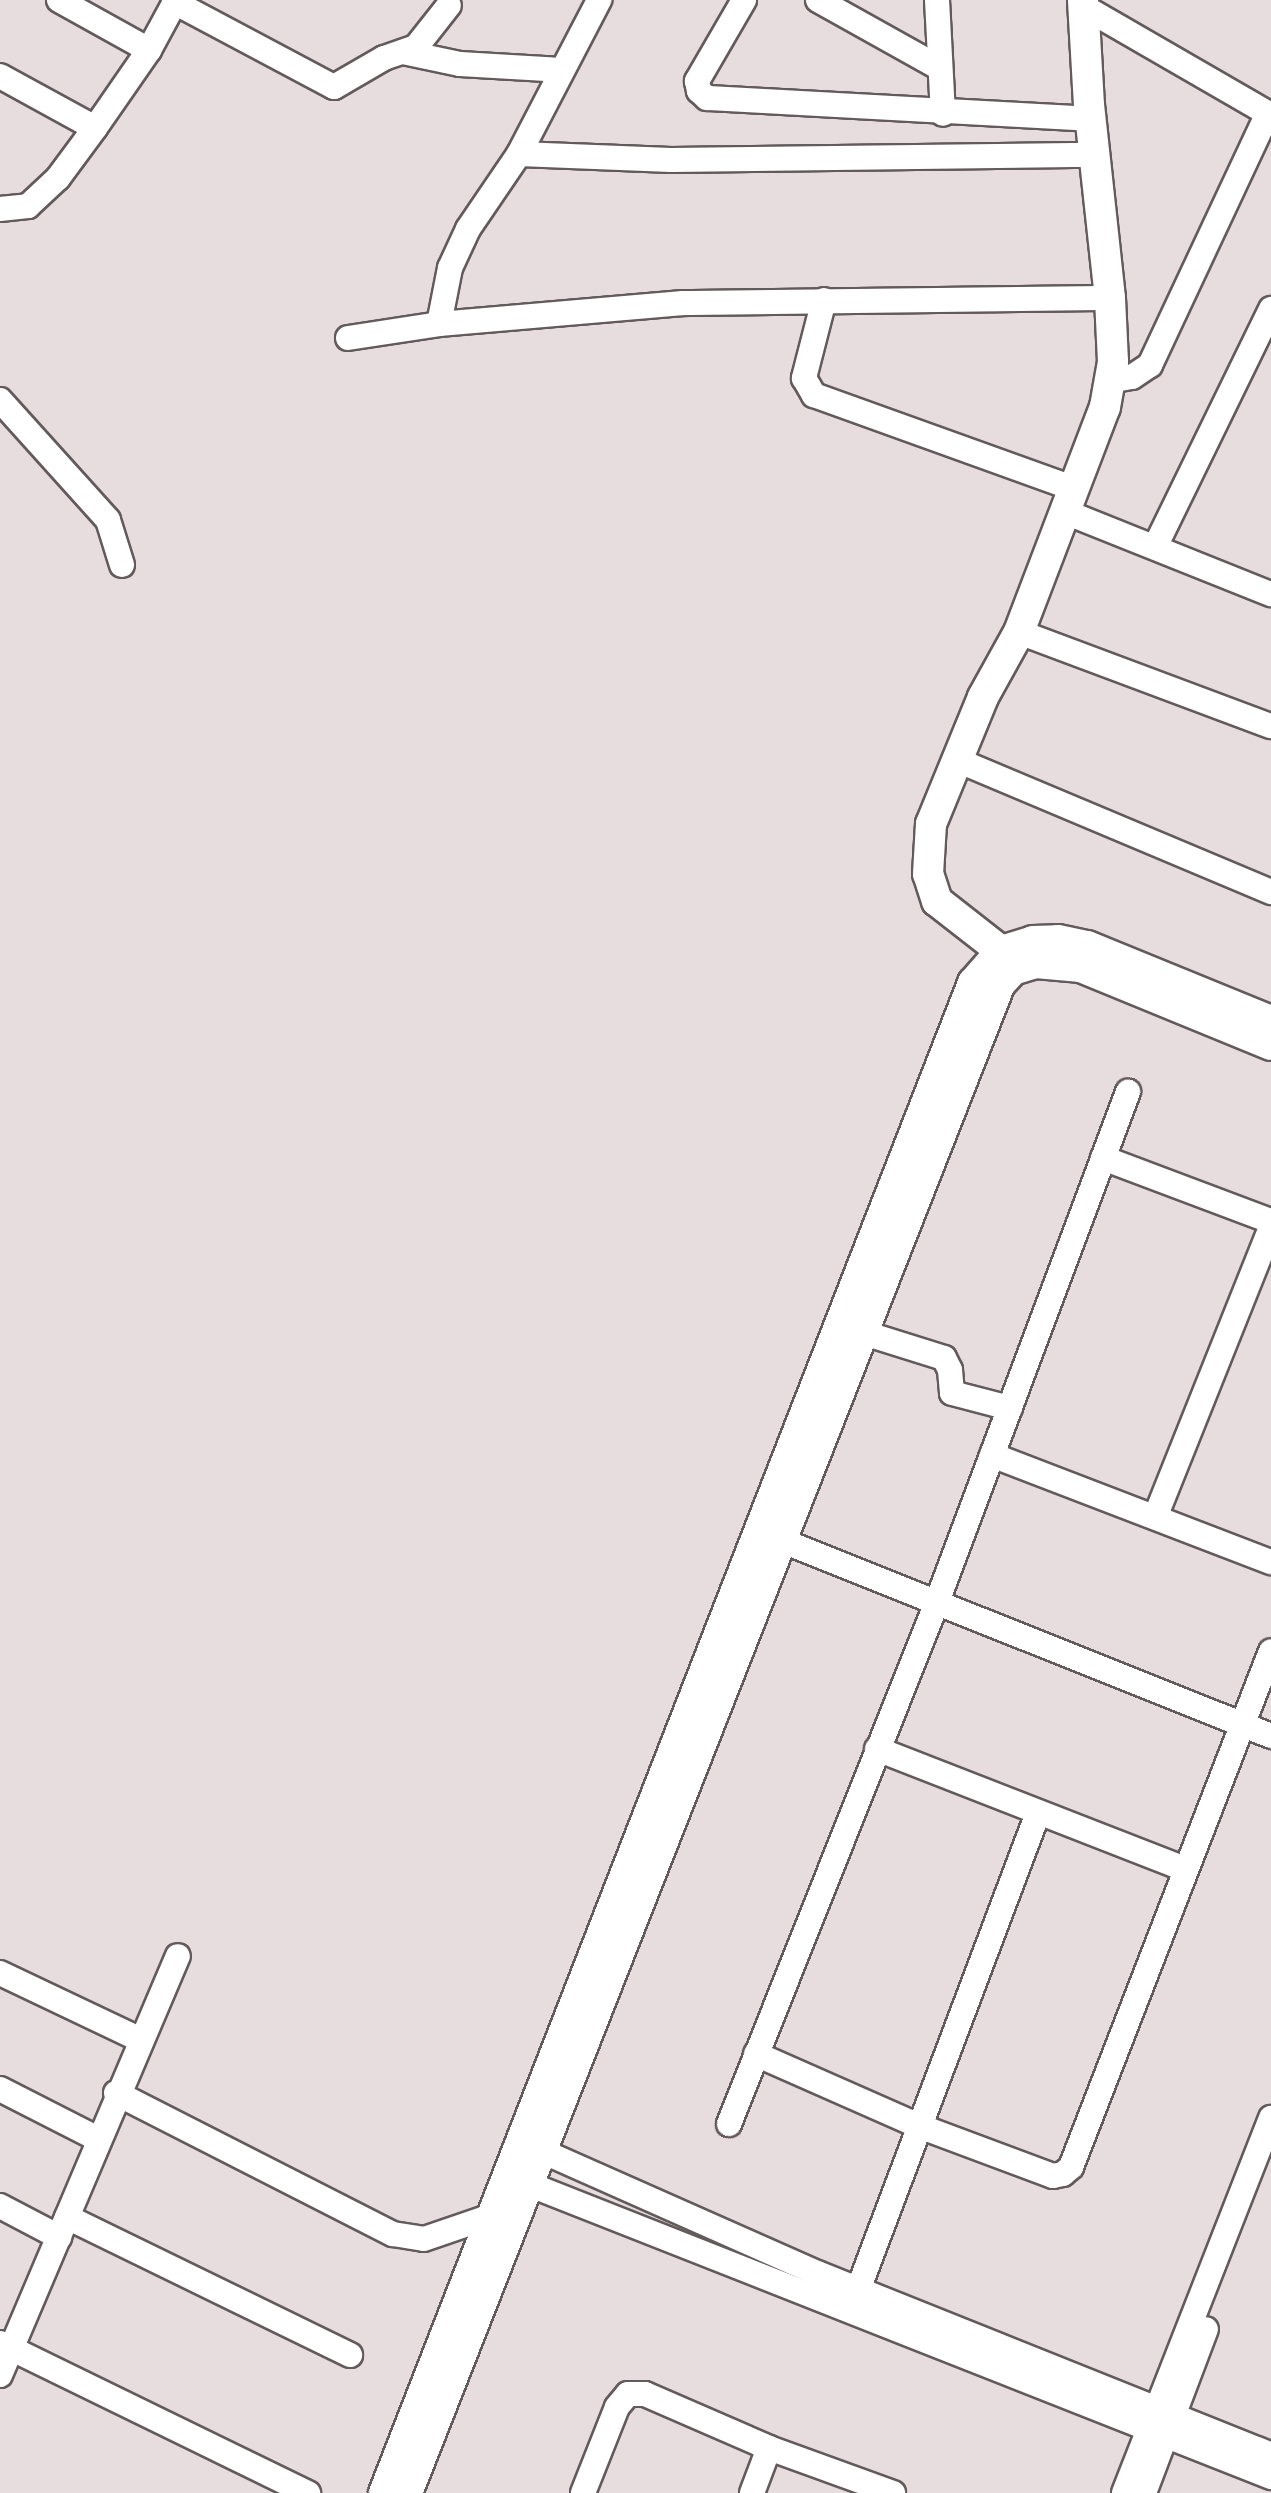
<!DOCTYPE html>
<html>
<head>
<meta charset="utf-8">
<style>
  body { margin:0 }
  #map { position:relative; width:1271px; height:2493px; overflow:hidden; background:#e7dcde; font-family:Cabin,sans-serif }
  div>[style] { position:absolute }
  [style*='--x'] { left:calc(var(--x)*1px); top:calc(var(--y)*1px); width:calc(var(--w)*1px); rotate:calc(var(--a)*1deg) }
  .roads { filter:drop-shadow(2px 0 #635a5b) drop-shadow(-2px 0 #635a5b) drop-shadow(0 2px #635a5b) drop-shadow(0 -2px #635a5b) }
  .minor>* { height:24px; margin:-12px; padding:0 12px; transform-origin:12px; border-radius:12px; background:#fff }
  .tertiary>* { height:30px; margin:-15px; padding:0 15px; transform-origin:15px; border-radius:15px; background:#fff }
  span { translate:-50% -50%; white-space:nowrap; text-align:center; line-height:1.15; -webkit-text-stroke:7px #f4eaeb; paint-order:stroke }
</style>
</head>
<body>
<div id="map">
  <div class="roads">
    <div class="minor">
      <div style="--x:59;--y:0;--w:103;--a:29.1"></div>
      <div style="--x:744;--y:0;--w:94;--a:120.1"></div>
      <div style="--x:697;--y:81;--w:10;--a:79"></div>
      <div style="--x:699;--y:91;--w:11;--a:41"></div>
      <div style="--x:707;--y:98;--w:384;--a:3.1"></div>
      <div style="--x:818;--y:0;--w:137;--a:29.2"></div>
      <div style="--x:937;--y:0;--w:114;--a:87"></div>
      <div style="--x:174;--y:2;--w:181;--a:28"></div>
      <div style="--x:334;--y:87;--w:58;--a:-30.1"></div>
      <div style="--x:384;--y:58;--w:34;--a:-19"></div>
      <div style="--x:416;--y:47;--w:53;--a:-51.8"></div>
      <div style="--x:1084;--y:7;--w:216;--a:30"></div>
      <div style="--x:403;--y:52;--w:58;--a:11.9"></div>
      <div style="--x:460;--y:64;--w:100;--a:3.4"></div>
      <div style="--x:0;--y:76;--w:108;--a:28.7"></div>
      <div style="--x:95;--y:128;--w:95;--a:-55.3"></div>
      <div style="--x:149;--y:50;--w:57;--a:-61.6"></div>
      <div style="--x:519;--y:154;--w:152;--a:2.3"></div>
      <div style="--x:671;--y:160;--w:423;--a:-0.7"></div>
      <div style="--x:0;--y:209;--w:28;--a:-6"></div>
      <div style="--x:28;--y:206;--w:41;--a:-43"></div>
      <div style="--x:58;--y:178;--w:62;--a:-53.5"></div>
      <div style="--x:824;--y:300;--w:81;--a:104.4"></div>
      <div style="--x:804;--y:378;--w:20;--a:60"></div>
      <div style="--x:814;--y:395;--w:277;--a:19.8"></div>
      <div style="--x:439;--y:324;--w:57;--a:-78.9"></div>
      <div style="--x:450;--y:268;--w:43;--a:-65.2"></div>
      <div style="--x:468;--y:229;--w:91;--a:-55.8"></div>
      <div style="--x:519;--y:154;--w:174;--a:-62.5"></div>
      <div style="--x:348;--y:338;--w:92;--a:-8.7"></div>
      <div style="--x:439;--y:324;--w:245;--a:-4.9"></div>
      <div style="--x:683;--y:303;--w:427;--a:-0.7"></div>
      <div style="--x:1109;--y:381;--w:23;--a:-10"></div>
      <div style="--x:1132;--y:377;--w:22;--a:-34"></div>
      <div style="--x:1150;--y:365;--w:278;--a:-64.9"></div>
      <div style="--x:0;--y:400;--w:161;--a:48"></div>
      <div style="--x:108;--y:520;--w:47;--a:72.7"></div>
      <div style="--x:1068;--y:513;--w:219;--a:21.8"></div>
      <div style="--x:1155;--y:547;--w:265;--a:-64"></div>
      <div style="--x:1019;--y:632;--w:269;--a:20.5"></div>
      <div style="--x:957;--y:760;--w:341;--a:22.8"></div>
      <div style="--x:1103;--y:1158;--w:179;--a:20.6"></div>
      <div style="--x:861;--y:1332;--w:87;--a:17.4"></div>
      <div style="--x:944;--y:1358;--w:13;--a:63"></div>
      <div style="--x:950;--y:1370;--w:23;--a:85"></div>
      <div style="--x:952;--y:1393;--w:60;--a:14.5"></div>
      <div style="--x:992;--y:1455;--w:299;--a:21"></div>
      <div style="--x:1156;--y:1515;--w:310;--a:-68.2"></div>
      <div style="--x:765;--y:1534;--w:545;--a:21.76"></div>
      <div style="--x:877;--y:1749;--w:328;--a:21.3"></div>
      <div style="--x:0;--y:1973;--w:154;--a:25.4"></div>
      <div style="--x:756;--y:2054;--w:178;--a:23.8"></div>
      <div style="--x:919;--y:2126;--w:143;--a:20.5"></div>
      <div style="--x:1053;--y:2176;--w:10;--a:-11"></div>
      <div style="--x:1063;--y:2174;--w:11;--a:-41"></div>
      <div style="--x:1071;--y:2167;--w:553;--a:-68.81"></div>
      <div style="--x:0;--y:2089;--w:110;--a:27"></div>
      <div style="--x:116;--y:2093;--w:311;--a:27"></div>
      <div style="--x:393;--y:2234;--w:31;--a:9"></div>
      <div style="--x:424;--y:2239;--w:71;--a:-18.9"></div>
      <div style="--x:491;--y:2216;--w:13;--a:18"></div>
      <div style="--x:729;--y:2124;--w:562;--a:-68.27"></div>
      <div style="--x:937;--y:1602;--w:545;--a:-69.47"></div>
      <div style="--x:526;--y:2144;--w:318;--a:23.9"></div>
      <div style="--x:817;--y:2273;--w:489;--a:21.8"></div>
      <div style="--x:513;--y:2178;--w:815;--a:21.53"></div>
      <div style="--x:0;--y:2206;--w:67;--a:27.7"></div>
      <div style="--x:67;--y:2217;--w:315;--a:26"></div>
      <div style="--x:858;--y:2290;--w:510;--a:-69.33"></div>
      <div style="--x:0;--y:2343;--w:343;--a:26"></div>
      <div style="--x:0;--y:2375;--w:455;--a:-67"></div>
      <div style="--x:583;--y:2493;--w:92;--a:-68.4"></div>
      <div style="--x:617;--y:2407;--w:17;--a:-50"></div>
      <div style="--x:628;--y:2394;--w:17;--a:0"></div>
      <div style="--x:645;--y:2394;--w:135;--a:23.5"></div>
      <div style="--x:769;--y:2448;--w:132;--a:19.9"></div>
      <div style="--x:752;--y:2493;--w:48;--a:-69.3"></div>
      <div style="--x:1124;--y:2493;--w:403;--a:-68.6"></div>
      <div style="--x:1144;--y:2493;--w:175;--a:-69.3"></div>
    </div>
    <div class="tertiary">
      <div style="--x:1010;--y:966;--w:17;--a:-121"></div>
      <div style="--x:1001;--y:951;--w:81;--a:-142"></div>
      <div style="--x:937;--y:901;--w:28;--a:-108"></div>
      <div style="--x:928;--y:874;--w:50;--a:-86.6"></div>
      <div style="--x:931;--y:824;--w:137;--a:-67.7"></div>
      <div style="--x:983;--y:697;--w:74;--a:-61"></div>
      <div style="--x:1019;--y:632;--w:241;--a:-69.1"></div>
      <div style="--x:1105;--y:407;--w:46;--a:-79.9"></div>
      <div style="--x:1113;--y:362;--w:64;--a:-92.7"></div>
      <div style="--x:1110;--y:298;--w:194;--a:-96.2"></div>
      <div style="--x:1089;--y:105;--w:105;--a:-93.3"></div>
      <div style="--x:384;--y:2493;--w:1621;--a:-68.69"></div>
      <div style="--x:973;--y:983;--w:43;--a:-48.8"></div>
      <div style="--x:1001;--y:951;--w:34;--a:-17"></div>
      <div style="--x:1033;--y:941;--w:25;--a:-2"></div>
      <div style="--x:1058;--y:940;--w:30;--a:12"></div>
      <div style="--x:1087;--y:946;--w:199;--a:22.2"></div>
      <div style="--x:407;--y:2493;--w:1621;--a:-68.55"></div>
      <div style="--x:1000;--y:984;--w:19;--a:-47"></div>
      <div style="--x:1013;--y:970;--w:24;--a:-17"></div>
      <div style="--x:1036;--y:963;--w:45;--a:5.1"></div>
      <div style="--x:1081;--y:967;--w:205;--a:22.3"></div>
    </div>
  </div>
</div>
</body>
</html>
